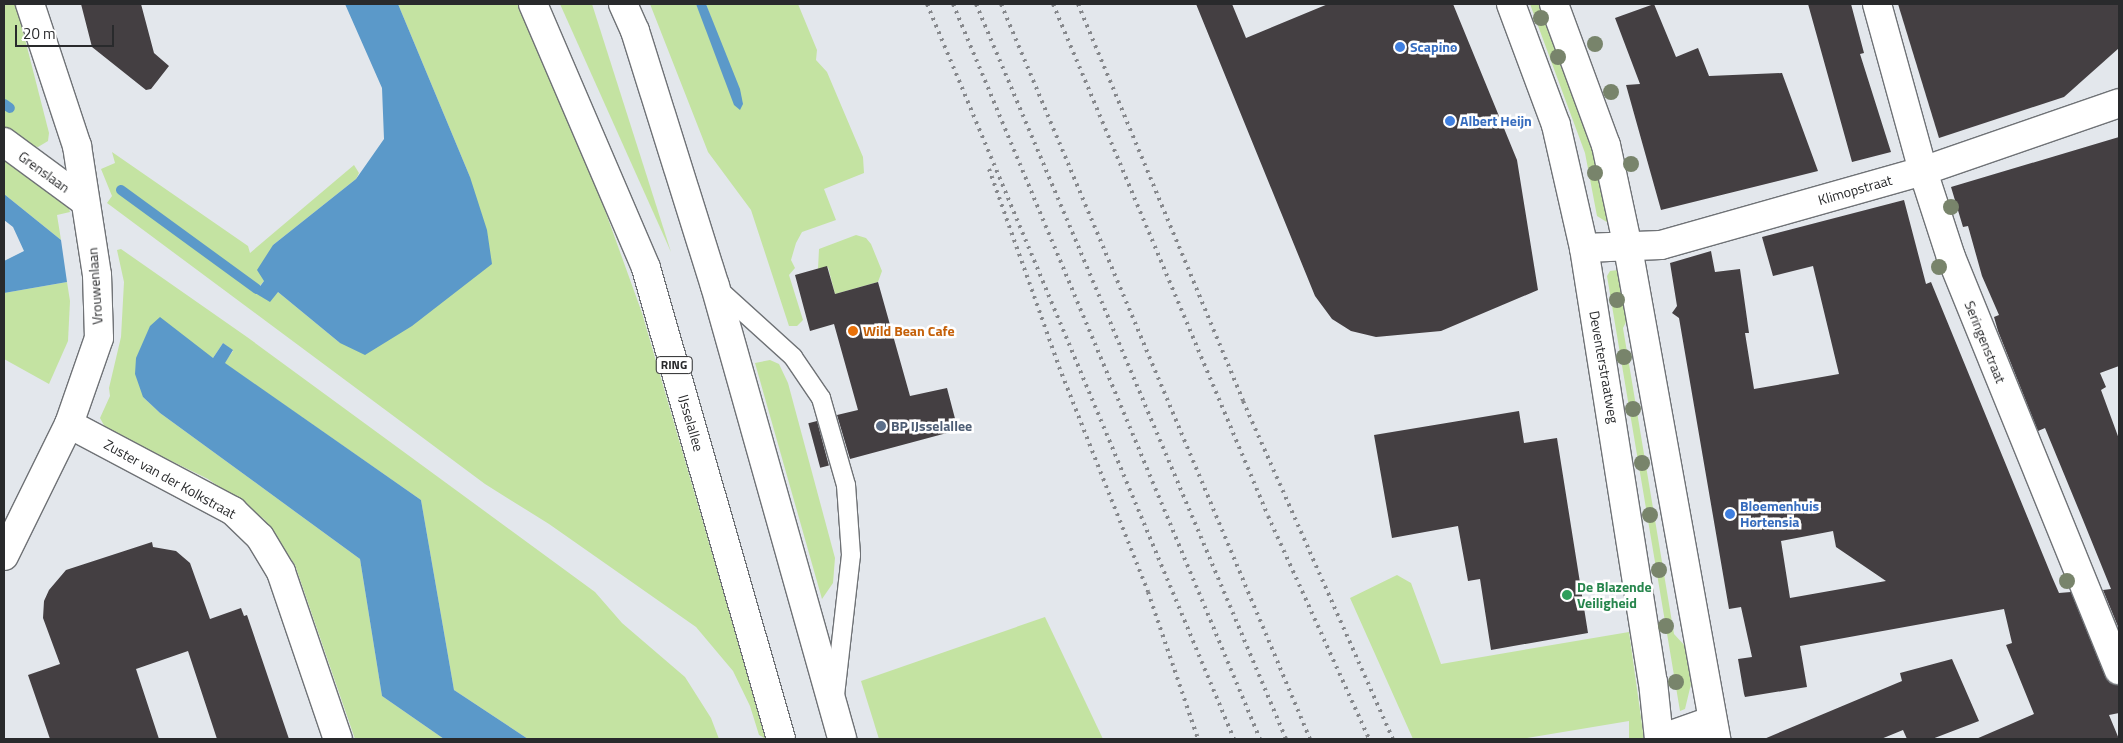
<!DOCTYPE html>
<html>
<head>
<meta charset="utf-8">
<style>
  body { margin:0 }
  #map { position:relative; width:2123px; height:743px; overflow:hidden; background:#e3e7ec; font-family:"Titillium Web",sans-serif }
  div>[style] { position:absolute }
  [style*='--x'] { left:calc(var(--x)*1px); top:calc(var(--y)*1px); width:calc(var(--w)*1px); rotate:calc(var(--a)*1deg) }
  .green>* { inset:0; background:#c4e3a2 }
  .water>* { inset:0; background:#5b99c9 }
  .stream>* { height:10px; margin:-5px; padding:0 5px; transform-origin:5px; border-radius:5px; background:#5b99c9 }
  .building>* { inset:0; background:#443f42; transform-origin:0 0 }
  .roads { filter:drop-shadow(1px 0 #6f7276) drop-shadow(-1px 0 #6f7276) drop-shadow(0 1px #6f7276) drop-shadow(0 -1px #6f7276) }
  .lane>* { height:18px; margin:-9px; padding:0 9px; transform-origin:9px; border-radius:9px; background:#fff }
  .street>* { height:28px; margin:-14px; padding:0 14px; transform-origin:14px; border-radius:14px; background:#fff }
  .secondary>* { height:28px; margin:-14px; padding:0 14px; transform-origin:14px; border-radius:14px; background:#fff }
  .primary>* { height:28px; margin:-14px; padding:0 14px; transform-origin:14px; border-radius:14px; background:#fff }
  .rail>* { height:4px; margin-top:-2px; transform-origin:0; background:repeating-linear-gradient(90deg,#86888c 0 2.5px,transparent 0 7.5px) }
  .trees>* { width:16px; height:16px; margin:-8px; border-radius:50%; background:#78846b }
  .dots>* { width:14px; height:14px; translate:-50% -50%; box-sizing:border-box; border:2px solid #fff; border-radius:50% }
  span { translate:-50% -50%; white-space:nowrap; text-align:center; line-height:1.15; -webkit-text-stroke:5px #fff; paint-order:stroke }
  .shield-label span { padding:1px 4px; background:#fff; border:1px solid; border-radius:4px; -webkit-text-stroke-width:0 }
  .shield-label { font-size:12px; color:#292a2c; font-weight:700 }
  .shop-label { font-size:14px; color:#366cbe; font-weight:700 }
  .left { translate:0 -50%; text-align:left }
  .street-label { font-size:14px; color:#292a2c }
  .food-label { font-size:14px; color:#c56008; font-weight:700 }
  .service-label { font-size:14px; color:#4e5e75; font-weight:700 }
  .leisure-label { font-size:14px; color:#27864d; font-weight:700 }
  .frame { position:absolute; inset:0; border:5px solid #292a2c; pointer-events:none }
  .scale { position:absolute; left:15px; top:25px; width:99px; height:22px; box-sizing:border-box; border:2px solid #292a2c; border-top:0; padding-left:6px; font-size:15px; line-height:18px; white-space:nowrap; color:#292a2c; -webkit-text-stroke:4px #fff; paint-order:stroke }
</style>
</head>
<body>
<div id="map">
  <div class="green">
    <div style="clip-path:polygon(4px 4px,16px 4px,49px 133px,48px 141px,38px 147px,28px 145px,4px 128px)"></div>
    <div style="clip-path:polygon(398px 4px,522px 4px,570px 113px,642px 313px,766px 739px,759px 735px,750px 706px,733px 671px,696px 627px,549px 524px,485px 484px,107px 203px,112px 196px,101px 169px,115px 163px,112px 152px,248px 246px,250px 253px,354px 165px,359px 173px,356px 179px,273px 245px,264px 281px,257px 289px,278px 292px,340px 343px,470px 177px)"></div>
    <div style="clip-path:polygon(560px 4px,592px 4px,671px 252px)"></div>
    <div style="clip-path:polygon(650px 4px,696px 4px,743px 104px,706px 4px,798px 4px,817px 50px,816px 60px,827px 72px,863px 157px,864px 173px,824px 189px,836px 220px,802px 232px,796px 243px,791px 260px,795px 268px,789px 275px,803px 320px,797px 326px,789px 326px,751px 210px,708px 152px)"></div>
    <div style="clip-path:polygon(1530px 4px,1542px 4px,1587px 122px,1610px 224px,1597px 216px,1585px 153px)"></div>
    <div style="clip-path:polygon(4px 158px,68px 205px,70px 212px,57px 215px,61px 240px,4px 194px)"></div>
    <div style="clip-path:polygon(856px 235px,866px 238px,871px 244px,882px 271px,878px 282px,835px 294px,828px 267px,818px 269px,819px 249px)"></div>
    <div style="clip-path:polygon(121px 249px,247px 337px,595px 592px,622px 623px,685px 677px,711px 718px,719px 739px,528px 739px,454px 690px,421px 500px,224px 363px,233px 351px,223px 343px,213px 358px,143px 397px,160px 413px,360px 559px,382px 696px,444px 739px,355px 739px,295px 565px,264px 519px,208px 479px,106px 429px,100px 418px,110px 396px,109px 388px,121px 337px,124px 282px,117px 250px)"></div>
    <div style="clip-path:polygon(1618px 270px,1629px 316px,1623px 328px,1674px 634px,1685px 646px,1691px 684px,1685px 709px,1680px 711px,1607px 276px,1610px 271px)"></div>
    <div style="clip-path:polygon(67px 282px,70px 301px,68px 341px,49px 384px,4px 359px,4px 293px)"></div>
    <div style="clip-path:polygon(770px 360px,779px 364px,788px 383px,835px 558px,833px 583px,822px 599px,755px 363px)"></div>
    <div style="clip-path:polygon(1397px 575px,1411px 583px,1441px 664px,1629px 632px,1644px 739px,1629px 739px,1629px 721px,1521px 739px,1413px 739px,1350px 598px)"></div>
    <div style="clip-path:polygon(1045px 617px,1103px 739px,879px 739px,861px 681px)"></div>
  </div>
  <div class="water">
    <div style="clip-path:polygon(345px 4px,398px 4px,470px 177px,487px 230px,492px 264px,412px 326px,365px 355px,340px 343px,278px 292px,270px 302px,255px 293px,264px 281px,257px 270px,273px 245px,356px 179px,384px 139px,382px 88px)"></div>
    <div style="clip-path:polygon(696px 4px,706px 4px,740px 89px,743px 104px,740px 110px,734px 105px)"></div>
    <div style="clip-path:polygon(4px 194px,61px 240px,67px 282px,4px 293px,4px 261px,24px 251px,13px 227px,4px 220px)"></div>
    <div style="clip-path:polygon(160px 317px,213px 358px,223px 343px,233px 350px,225px 363px,421px 500px,454px 690px,528px 739px,444px 739px,382px 696px,360px 559px,160px 413px,143px 397px,135px 374px,136px 358px,150px 326px)"></div>
  </div>
  <div class="stream">
    <div style="--x:4;--y:104;--w:7;--a:34"></div>
    <div style="--x:121;--y:190;--w:168;--a:36.1"></div>
  </div>
  <div class="building">
    <div style="clip-path:polygon(81px 4px,141px 4px,154px 53px,169px 66px,151px 89px,146px 90px,92px 47px)"></div>
    <div style="clip-path:polygon(1196px 4px,1232px 4px,1246px 38px,1328px 4px,1453px 4px,1517px 160px,1538px 290px,1441px 331px,1376px 337px,1351px 331px,1332px 319px,1315px 296px)"></div>
    <div style="clip-path:polygon(1654px 4px,1676px 57px,1698px 48px,1709px 76px,1782px 73px,1818px 171px,1661px 210px,1626px 85px,1640px 84px,1615px 18px)"></div>
    <div style="clip-path:polygon(1808px 4px,1851px 4px,1864px 53px,1860px 54px,1891px 152px,1852px 162px)"></div>
    <div style="clip-path:polygon(1898px 4px,2119px 4px,2119px 48px,2064px 97px,1939px 138px)"></div>
    <div style="clip-path:polygon(2119px 137px,2119px 366px,2100px 373px,2106px 387px,2101px 390px,2119px 439px,2119px 629px,2103px 590px,2111px 589px,2083px 520px,2045px 428px,2038px 431px,1998px 331px,1994px 317px,1999px 315px,1982px 276px,1968px 226px,1963px 227px,1951px 187px)"></div>
    <div style="clip-path:polygon(evenodd,1904px 200px,1926px 284px,1931px 282px,2052px 577px,2059px 593px,2071px 592px,2105px 676px,2110px 683px,2119px 685px,2119px 713px,2109px 715px,2119px 739px,1976px 739px,2034px 714px,2006px 645px,2012px 643px,2004px 609px,1800px 646px,1807px 687px,1745px 697px,1744px 694px,1738px 659px,1752px 657px,1741px 607px,1729px 609px,1679px 318px,1672px 313px,1677px 306px,1670px 263px,1711px 251px,1715px 272px,1740px 269px,1749px 333px,1745px 333px,1754px 389px,1839px 374px,1813px 266px,1773px 276px,1762px 237px,1904px 200px,1833px 531px,1836px 547px,1886px 581px,1790px 598px,1781px 541px,1833px 531px)"></div>
    <div style="clip-path:polygon(827px 266px,835px 294px,878px 282px,910px 396px,947px 388px,958px 430px,850px 459px,837px 415px,858px 410px,834px 324px,810px 331px,795px 275px)"></div>
    <div style="clip-path:polygon(1519px 411px,1524px 443px,1557px 438px,1588px 633px,1491px 650px,1480px 579px,1468px 581px,1458px 526px,1392px 538px,1374px 435px)"></div>
    <div style="left:817px;top:421px;width:46px;height:9px;rotate:75deg"></div>
    <div style="clip-path:polygon(152px 542px,153px 547px,176px 551px,190px 563px,210px 619px,241px 608px,244px 616px,247px 615px,289px 739px,217px 739px,188px 651px,136px 669px,159px 739px,50px 739px,28px 675px,60px 664px,43px 618px,44px 601px,49px 590px,66px 570px)"></div>
    <div style="clip-path:polygon(1952px 659px,1979px 721px,1932px 739px,1907px 739px,1903px 730px,1881px 739px,1764px 739px,1902px 681px,1900px 673px)"></div>
  </div>
  <div class="roads">
    <div class="lane">
      <div style="--x:717;--y:288;--w:103;--a:42.2"></div>
      <div style="--x:793;--y:357;--w:50;--a:55.7"></div>
      <div style="--x:821;--y:398;--w:91;--a:74"></div>
      <div style="--x:846;--y:485;--w:70;--a:85.9"></div>
      <div style="--x:851;--y:555;--w:142;--a:96.5"></div>
    </div>
    <div class="street">
      <div style="--x:1554;--y:4;--w:150;--a:69.8"></div>
      <div style="--x:1606;--y:145;--w:105;--a:77.9"></div>
      <div style="--x:1628;--y:248;--w:499;--a:79.8"></div>
      <div style="--x:1877;--y:4;--w:173;--a:74.6"></div>
      <div style="--x:1923;--y:171;--w:90;--a:72"></div>
      <div style="--x:1951;--y:257;--w:446;--a:67.9"></div>
      <div style="--x:4;--y:142;--w:99;--a:36.4"></div>
      <div style="--x:1584;--y:248;--w:77;--a:-2.2"></div>
      <div style="--x:1661;--y:245;--w:272;--a:-15.8"></div>
      <div style="--x:1923;--y:171;--w:207;--a:-19.1"></div>
      <div style="--x:69;--y:424;--w:186;--a:27.9"></div>
      <div style="--x:233;--y:511;--w:37;--a:44"></div>
      <div style="--x:260;--y:537;--w:41;--a:59"></div>
      <div style="--x:281;--y:572;--w:176;--a:71.2"></div>
      <div style="--x:1660;--y:739;--w:54;--a:-19.4"></div>
    </div>
    <div class="secondary">
      <div style="--x:1511;--y:4;--w:129;--a:69.6"></div>
      <div style="--x:1556;--y:125;--w:126;--a:77.2"></div>
      <div style="--x:1584;--y:248;--w:439;--a:81"></div>
      <div style="--x:1653;--y:682;--w:57;--a:84"></div>
      <div style="--x:4;--y:556;--w:147;--a:-63.8"></div>
      <div style="--x:69;--y:424;--w:91;--a:-70.8"></div>
      <div style="--x:99;--y:338;--w:63;--a:-91.8"></div>
      <div style="--x:97;--y:275;--w:131;--a:-98.8"></div>
      <div style="--x:77;--y:146;--w:150;--a:-108.3"></div>
    </div>
    <div class="primary">
      <div style="--x:533;--y:4;--w:287;--a:66.8"></div>
      <div style="--x:646;--y:268;--w:490;--a:74"></div>
      <div style="--x:623;--y:4;--w:30;--a:66"></div>
      <div style="--x:635;--y:31;--w:267;--a:72.6"></div>
      <div style="--x:715;--y:286;--w:470;--a:74.3"></div>
    </div>
  </div>
  <div class="rail">
    <div style="--x:927;--y:4;--w:797;--a:67.33"></div>
    <div style="--x:953;--y:4;--w:797;--a:67.33"></div>
    <div style="--x:976;--y:4;--w:798;--a:67.13"></div>
    <div style="--x:1001;--y:4;--w:797;--a:67.2"></div>
    <div style="--x:1053;--y:4;--w:555;--a:67.22"></div>
    <div style="--x:1268;--y:516;--w:245;--a:65.6"></div>
    <div style="--x:1078;--y:4;--w:430;--a:67.4"></div>
    <div style="--x:1243;--y:401;--w:370;--a:66.1"></div>
    <div style="--x:989;--y:169;--w:210;--a:70.5"></div>
    <div style="--x:1059;--y:367;--w:242;--a:68.4"></div>
    <div style="--x:1148;--y:592;--w:155;--a:71.2"></div>
  </div>
  <div class="trees">
    <div style="left:1541px;top:18px"></div>
    <div style="left:1595px;top:44px"></div>
    <div style="left:1558px;top:57px"></div>
    <div style="left:1611px;top:92px"></div>
    <div style="left:1631px;top:164px"></div>
    <div style="left:1595px;top:173px"></div>
    <div style="left:1951px;top:207px"></div>
    <div style="left:1939px;top:267px"></div>
    <div style="left:1617px;top:300px"></div>
    <div style="left:1624px;top:357px"></div>
    <div style="left:1633px;top:409px"></div>
    <div style="left:1642px;top:463px"></div>
    <div style="left:1650px;top:515px"></div>
    <div style="left:1659px;top:570px"></div>
    <div style="left:2067px;top:581px"></div>
    <div style="left:1666px;top:626px"></div>
    <div style="left:1676px;top:682px"></div>
  </div>
  <div class="dots">
    <div style="left:1400px;top:47px;background:#3f7fe0"></div>
    <div style="left:1450px;top:121px;background:#3f7fe0"></div>
    <div style="left:853px;top:331px;background:#e8710a"></div>
    <div style="left:881px;top:426px;background:#5c6f8a"></div>
    <div style="left:1730px;top:514px;background:#3f7fe0"></div>
    <div style="left:1567px;top:595px;background:#2e9e5b"></div>
  </div>
  <div class="shield-label">
    <span style="left:674px;top:365px">RING</span>
  </div>
  <div class="shop-label">
    <span class="left" style="left:1410px;top:47px">Scapino</span>
    <span class="left" style="left:1460px;top:121px">Albert Heijn</span>
    <span class="left" style="left:1740px;top:514px">Bloemenhuis<br>Hortensia</span>
  </div>
  <div class="street-label">
    <span style="left:44px;top:172px;rotate:36deg">Grenslaan</span>
    <span style="left:1855px;top:190px;rotate:-16deg">Klimopstraat</span>
    <span style="left:95px;top:286px;rotate:-94deg">Vrouwenlaan</span>
    <span style="left:1985px;top:342px;rotate:68deg">Seringenstraat</span>
    <span style="left:1604px;top:367px;rotate:80deg">Deventerstraatweg</span>
    <span style="left:691px;top:423px;rotate:74deg">IJsselallee</span>
    <span style="left:170px;top:479px;rotate:29deg">Zuster van der Kolkstraat</span>
  </div>
  <div class="food-label">
    <span class="left" style="left:863px;top:331px">Wild Bean Cafe</span>
  </div>
  <div class="service-label">
    <span class="left" style="left:891px;top:426px">BP IJsselallee</span>
  </div>
  <div class="leisure-label">
    <span class="left" style="left:1577px;top:595px">De Blazende<br>Veiligheid</span>
  </div>
  <div class="frame"></div>
  <div class="scale">20 m</div>
</div>
</body>
</html>
